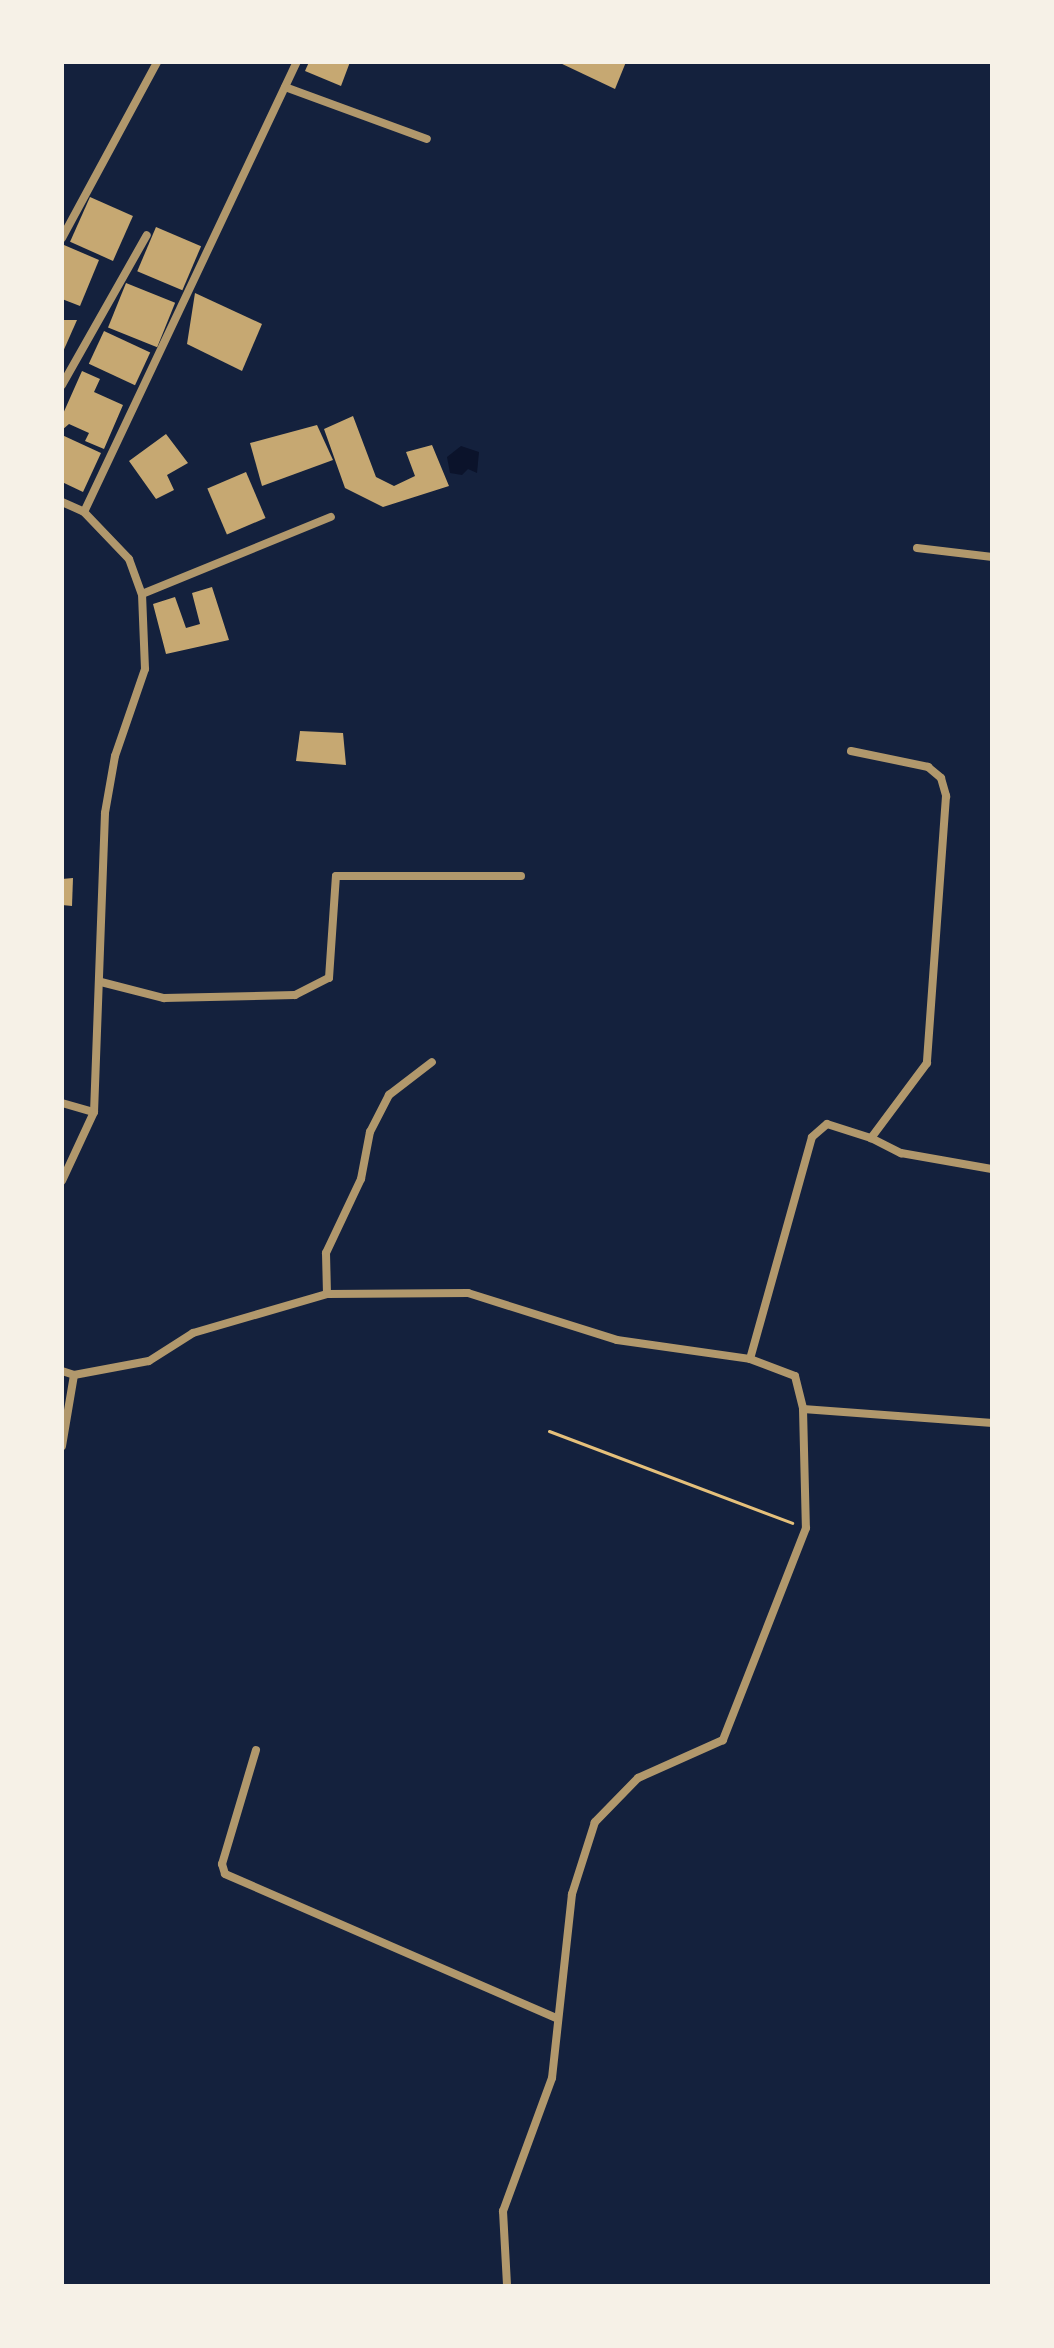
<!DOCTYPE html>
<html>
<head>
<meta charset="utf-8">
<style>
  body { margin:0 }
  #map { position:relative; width:1054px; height:2348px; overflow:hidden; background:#14213d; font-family:Cabin,sans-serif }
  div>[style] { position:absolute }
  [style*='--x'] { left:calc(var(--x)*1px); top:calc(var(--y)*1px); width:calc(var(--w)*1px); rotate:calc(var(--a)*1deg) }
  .water>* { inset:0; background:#0b132b }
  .building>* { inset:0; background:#c6a872; transform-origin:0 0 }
  .path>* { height:3px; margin:-1.5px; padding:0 1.5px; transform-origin:1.5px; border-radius:1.5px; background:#e5c07b }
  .minor>* { height:8px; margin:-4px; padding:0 4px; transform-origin:4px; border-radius:4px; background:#b1986c }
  span { translate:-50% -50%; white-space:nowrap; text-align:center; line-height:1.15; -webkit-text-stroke:7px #f6f1e7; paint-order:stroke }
  .frame { position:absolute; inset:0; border:64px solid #f6f1e7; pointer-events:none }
</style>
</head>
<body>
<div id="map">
  <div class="water">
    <div style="clip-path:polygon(461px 446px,479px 452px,477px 473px,468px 469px,462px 475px,450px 473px,447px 457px)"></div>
  </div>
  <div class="building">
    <div style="clip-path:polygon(309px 62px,350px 62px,341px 86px,305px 71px)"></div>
    <div style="clip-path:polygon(558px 62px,626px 62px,615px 89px)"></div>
    <div style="left:90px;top:197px;width:47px;height:49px;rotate:24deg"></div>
    <div style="left:156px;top:227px;width:49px;height:48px;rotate:23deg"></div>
    <div style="clip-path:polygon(64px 245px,99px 260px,80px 306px,62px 299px)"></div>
    <div style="left:126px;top:283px;width:53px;height:48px;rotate:22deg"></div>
    <div style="clip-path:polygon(195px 293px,262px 324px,242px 371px,187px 344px)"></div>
    <div style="clip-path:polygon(62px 320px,77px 320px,62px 354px)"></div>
    <div style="left:104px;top:331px;width:51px;height:36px;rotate:25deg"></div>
    <div style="clip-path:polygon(82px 371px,100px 379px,94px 392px,123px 405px,104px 449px,85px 441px,89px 433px,69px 424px,62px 430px,62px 416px)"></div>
    <div style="clip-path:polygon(353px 416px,376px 477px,394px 486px,415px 476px,406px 452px,432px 445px,449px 486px,383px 507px,345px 488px,324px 429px)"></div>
    <div style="clip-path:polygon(317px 425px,333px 460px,262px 486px,250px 443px)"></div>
    <div style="clip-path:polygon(166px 434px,188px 463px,167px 475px,174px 490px,156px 499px,129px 461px)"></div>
    <div style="clip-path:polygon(62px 435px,101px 453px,83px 492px,62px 482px)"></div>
    <div style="left:246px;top:472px;width:50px;height:42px;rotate:67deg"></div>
    <div style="clip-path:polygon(212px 587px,229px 640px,166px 654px,153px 604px,175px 597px,186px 628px,200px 624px,192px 593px)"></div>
    <div style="clip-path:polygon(300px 731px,343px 733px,346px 765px,296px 761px)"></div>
    <div style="clip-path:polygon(73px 878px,72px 906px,62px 905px,62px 879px)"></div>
  </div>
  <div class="path">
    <div style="--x:549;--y:1431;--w:260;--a:20.7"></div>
  </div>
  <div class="minor">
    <div style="--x:285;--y:87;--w:151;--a:20.1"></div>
    <div style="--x:62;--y:238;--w:200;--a:-61.6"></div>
    <div style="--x:62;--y:385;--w:172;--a:-60.5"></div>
    <div style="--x:62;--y:502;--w:24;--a:24"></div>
    <div style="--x:84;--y:512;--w:65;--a:46.2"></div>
    <div style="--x:129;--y:559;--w:37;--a:70"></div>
    <div style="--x:142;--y:594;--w:75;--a:87.7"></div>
    <div style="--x:145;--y:669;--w:92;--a:109"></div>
    <div style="--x:115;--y:756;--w:58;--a:100"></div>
    <div style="--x:105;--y:813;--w:299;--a:92.1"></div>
    <div style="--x:94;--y:1112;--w:76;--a:114.9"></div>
    <div style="--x:84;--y:512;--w:498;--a:-64.7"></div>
    <div style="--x:917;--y:548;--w:76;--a:6.8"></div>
    <div style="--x:142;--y:594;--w:204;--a:-22.2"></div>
    <div style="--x:851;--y:751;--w:79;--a:11.7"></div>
    <div style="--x:928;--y:767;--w:17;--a:40"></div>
    <div style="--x:941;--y:778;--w:19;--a:74"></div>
    <div style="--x:946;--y:796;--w:268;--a:94.1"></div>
    <div style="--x:927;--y:1063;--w:94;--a:126.7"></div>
    <div style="--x:871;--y:1138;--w:34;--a:27"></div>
    <div style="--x:901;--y:1153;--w:92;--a:10"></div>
    <div style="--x:101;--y:982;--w:65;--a:14.3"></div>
    <div style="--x:164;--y:998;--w:131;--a:-1.3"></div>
    <div style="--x:295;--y:995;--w:38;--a:-27"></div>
    <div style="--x:329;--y:978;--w:102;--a:-86.1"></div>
    <div style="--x:336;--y:876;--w:185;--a:0"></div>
    <div style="--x:62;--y:1103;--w:33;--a:16"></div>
    <div style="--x:327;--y:1294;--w:41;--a:-91.4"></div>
    <div style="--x:326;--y:1253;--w:82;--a:-64.7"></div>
    <div style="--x:361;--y:1179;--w:48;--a:-79.2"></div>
    <div style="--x:370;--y:1132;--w:42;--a:-62.8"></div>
    <div style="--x:389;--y:1095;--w:54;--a:-37.5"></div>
    <div style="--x:750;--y:1359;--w:230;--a:-74.4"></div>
    <div style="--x:812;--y:1137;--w:20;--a:-41"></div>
    <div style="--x:827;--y:1124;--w:46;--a:17.7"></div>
    <div style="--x:62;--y:1371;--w:13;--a:18"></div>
    <div style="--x:74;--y:1375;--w:76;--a:-10.6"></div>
    <div style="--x:149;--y:1361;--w:52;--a:-32.5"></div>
    <div style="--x:193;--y:1333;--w:140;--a:-16.2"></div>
    <div style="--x:327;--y:1294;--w:141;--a:-0.4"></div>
    <div style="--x:468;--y:1293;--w:156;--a:17.5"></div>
    <div style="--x:617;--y:1340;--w:134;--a:8.1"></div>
    <div style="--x:750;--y:1359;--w:48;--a:20.7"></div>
    <div style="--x:795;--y:1376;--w:34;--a:76"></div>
    <div style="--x:803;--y:1409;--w:119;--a:88.6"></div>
    <div style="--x:806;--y:1528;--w:228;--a:111.4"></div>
    <div style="--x:723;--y:1740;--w:93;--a:155.9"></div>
    <div style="--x:638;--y:1778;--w:62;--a:134.3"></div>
    <div style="--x:595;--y:1822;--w:76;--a:107.7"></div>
    <div style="--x:572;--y:1894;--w:185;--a:96.2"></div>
    <div style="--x:552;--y:2078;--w:142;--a:110.2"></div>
    <div style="--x:503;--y:2211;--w:75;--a:86.9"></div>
    <div style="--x:803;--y:1409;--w:190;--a:4.2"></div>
    <div style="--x:62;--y:1446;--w:72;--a:-80.4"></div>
    <div style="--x:256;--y:1750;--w:119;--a:106.6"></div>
    <div style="--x:222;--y:1864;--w:10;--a:73"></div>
    <div style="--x:225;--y:1874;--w:363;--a:23.5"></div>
  </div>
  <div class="frame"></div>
</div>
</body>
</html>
